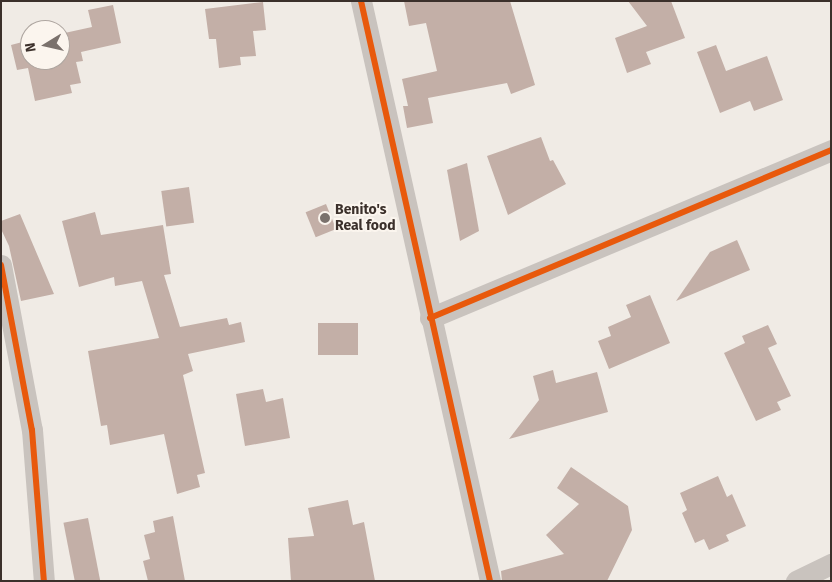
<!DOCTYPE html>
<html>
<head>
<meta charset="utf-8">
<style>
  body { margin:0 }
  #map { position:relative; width:832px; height:582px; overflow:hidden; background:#f0ebe5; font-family:"Fira Sans",sans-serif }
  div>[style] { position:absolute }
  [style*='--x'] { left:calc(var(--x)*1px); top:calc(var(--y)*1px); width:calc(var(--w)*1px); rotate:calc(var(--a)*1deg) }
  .building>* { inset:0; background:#c3afa7; transform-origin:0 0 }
  .minor>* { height:21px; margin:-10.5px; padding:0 10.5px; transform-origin:10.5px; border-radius:10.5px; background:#c9c3be }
  .cycleway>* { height:6px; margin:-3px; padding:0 3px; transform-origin:3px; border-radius:3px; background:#e8590c }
  .dots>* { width:14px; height:14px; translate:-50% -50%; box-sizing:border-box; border:2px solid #fbf5ee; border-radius:50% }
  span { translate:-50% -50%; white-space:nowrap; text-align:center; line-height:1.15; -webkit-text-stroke:4px #fbf5ee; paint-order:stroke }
  .poi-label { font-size:14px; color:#3b302b; font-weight:700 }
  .left { translate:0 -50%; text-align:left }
  .frame { position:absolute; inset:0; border:2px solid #3b302b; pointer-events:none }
  .north { position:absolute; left:20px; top:20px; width:50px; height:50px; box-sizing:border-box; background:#fbf5ee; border:1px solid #aea6a0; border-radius:50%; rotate:261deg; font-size:14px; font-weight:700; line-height:20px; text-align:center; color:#3b302b }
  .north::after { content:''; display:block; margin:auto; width:18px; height:22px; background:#7a716c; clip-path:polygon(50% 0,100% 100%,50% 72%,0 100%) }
</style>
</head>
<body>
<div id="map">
  <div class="building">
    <div style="clip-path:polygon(404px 1px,510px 1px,535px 85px,511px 94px,507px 83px,428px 98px,433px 123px,407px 128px,403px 106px,408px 106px,402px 79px,437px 71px,426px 23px,409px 26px)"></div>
    <div style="clip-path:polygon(628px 1px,671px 1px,685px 38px,646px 52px,651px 64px,627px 73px,615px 38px,647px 26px)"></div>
    <div style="clip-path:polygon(263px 2px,266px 30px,253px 31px,256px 56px,240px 57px,241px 65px,219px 68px,216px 39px,209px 39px,205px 9px)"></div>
    <div style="clip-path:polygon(113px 5px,121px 43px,81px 52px,83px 61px,76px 62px,81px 83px,70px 85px,72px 93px,35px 101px,28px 68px,17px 70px,11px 45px,30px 40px,30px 60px,60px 60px,60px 34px,92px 27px,88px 10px)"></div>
    <div style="clip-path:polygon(716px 45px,726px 71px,767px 56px,783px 100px,754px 111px,750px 101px,720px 113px,697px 52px)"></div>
    <div style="clip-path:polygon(541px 137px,550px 161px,553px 160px,566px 184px,508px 215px,487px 156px)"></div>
    <div style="clip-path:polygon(467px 163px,479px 231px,460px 241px,447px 170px)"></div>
    <div style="left:189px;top:187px;width:36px;height:28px;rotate:82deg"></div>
    <div style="left:326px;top:204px;width:27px;height:22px;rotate:68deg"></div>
    <div style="clip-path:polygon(95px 212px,101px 235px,163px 225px,171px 274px,164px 275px,180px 327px,227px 318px,229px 325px,241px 322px,245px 342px,188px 354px,193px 371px,183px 375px,205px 473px,197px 475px,200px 487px,177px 494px,164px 434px,110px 445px,107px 425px,101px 426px,88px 351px,159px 338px,142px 281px,115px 286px,114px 277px,79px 287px,62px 221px)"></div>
    <div style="clip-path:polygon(20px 214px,54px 294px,21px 301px,9px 246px,1px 229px,1px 221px)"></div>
    <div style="clip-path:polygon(737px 240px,750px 270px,676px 301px,710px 252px)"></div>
    <div style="clip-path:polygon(650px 295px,670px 343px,609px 369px,598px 341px,611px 336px,608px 327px,631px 317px,626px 305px)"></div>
    <div style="left:318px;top:323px;width:40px;height:32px"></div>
    <div style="clip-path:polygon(768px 325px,777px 344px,768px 348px,791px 396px,777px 402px,781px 410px,756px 421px,724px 353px,745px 343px,742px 336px)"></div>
    <div style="clip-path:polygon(553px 370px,556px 383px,597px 372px,608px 412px,509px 439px,539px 400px,533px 376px)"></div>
    <div style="clip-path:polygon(263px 389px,266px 402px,283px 398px,290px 438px,245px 446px,236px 394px)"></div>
    <div style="clip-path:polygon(571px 467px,628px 506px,632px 530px,607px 581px,502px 581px,501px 571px,564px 554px,546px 535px,579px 504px,557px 488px)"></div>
    <div style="clip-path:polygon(718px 476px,727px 497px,732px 494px,746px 526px,726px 535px,729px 541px,709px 550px,704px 539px,695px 543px,682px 513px,687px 510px,680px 493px)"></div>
    <div style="clip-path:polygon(348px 500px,353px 525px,364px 522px,375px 581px,291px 581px,288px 538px,314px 536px,308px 508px)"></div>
    <div style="clip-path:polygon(173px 516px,185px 581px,148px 581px,143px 561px,150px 559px,144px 535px,155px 532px,153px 521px)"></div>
    <div style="left:88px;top:518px;width:64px;height:25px;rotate:79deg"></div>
  </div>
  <div class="minor">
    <div style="--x:361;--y:1;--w:594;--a:77.46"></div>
    <div style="--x:1;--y:265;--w:168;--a:79.4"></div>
    <div style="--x:32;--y:430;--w:151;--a:85.5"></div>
    <div style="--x:430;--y:318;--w:435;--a:-22.7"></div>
    <div style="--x:796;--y:581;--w:39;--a:-26"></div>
  </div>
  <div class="cycleway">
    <div style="--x:361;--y:1;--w:594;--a:77.46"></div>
    <div style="--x:1;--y:265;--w:168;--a:79.4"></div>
    <div style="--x:32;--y:430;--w:151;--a:85.5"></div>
    <div style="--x:430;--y:318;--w:435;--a:-22.7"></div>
  </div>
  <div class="dots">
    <div style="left:325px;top:218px;background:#7a716c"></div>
  </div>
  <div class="poi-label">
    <span class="left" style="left:335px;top:218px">Benito's<br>Real food</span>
  </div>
  <div class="frame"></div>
  <div class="north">N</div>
</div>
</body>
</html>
